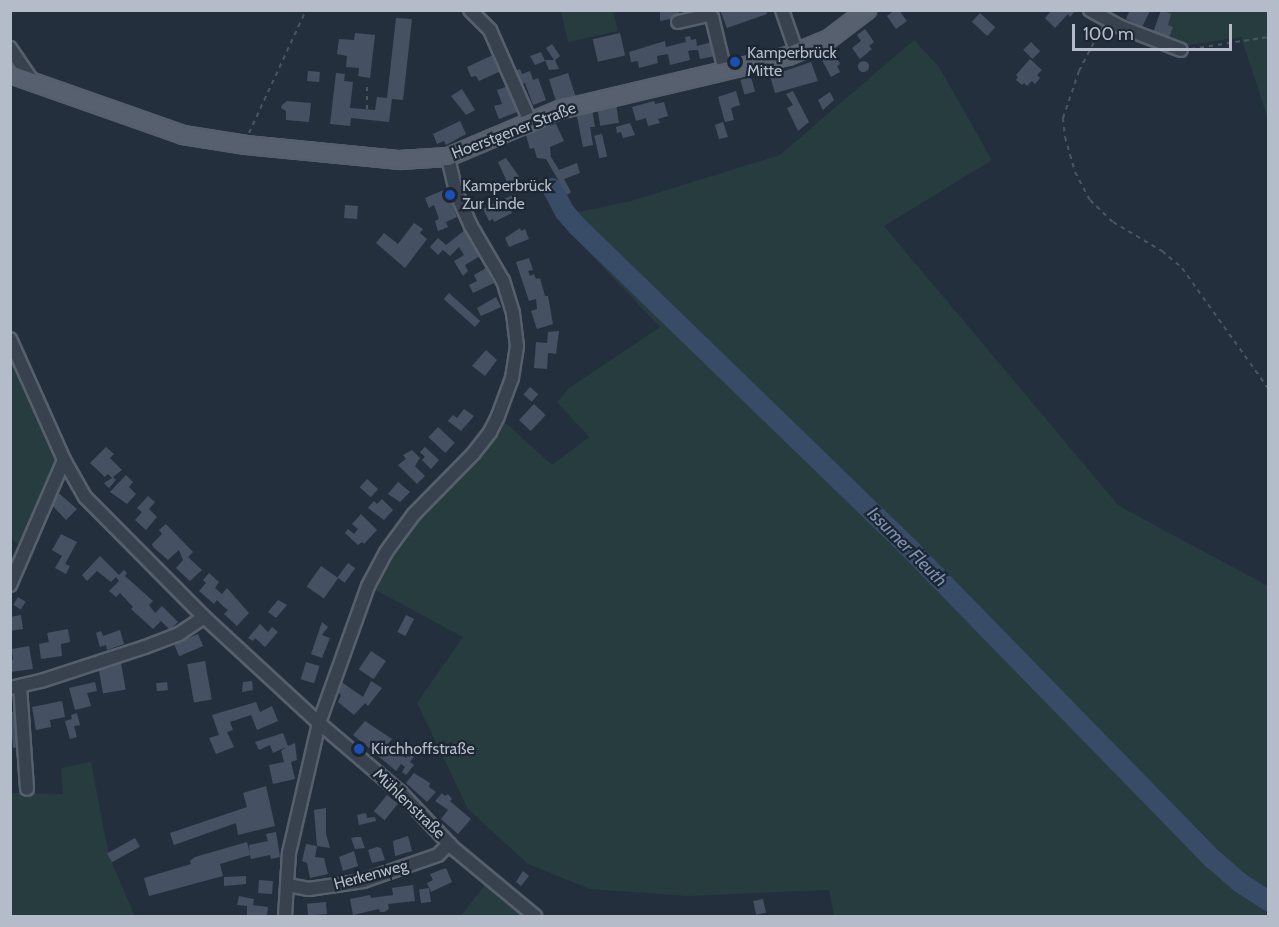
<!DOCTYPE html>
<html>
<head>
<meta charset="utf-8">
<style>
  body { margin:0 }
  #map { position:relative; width:1279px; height:927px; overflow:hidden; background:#242f3e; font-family:Cabin,sans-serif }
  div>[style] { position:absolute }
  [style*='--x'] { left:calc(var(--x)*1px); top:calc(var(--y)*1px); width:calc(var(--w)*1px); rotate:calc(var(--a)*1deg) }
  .green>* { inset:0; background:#263c3f }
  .river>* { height:20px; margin:-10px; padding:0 10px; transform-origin:10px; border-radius:10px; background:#394c67 }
  .building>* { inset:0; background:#455162; transform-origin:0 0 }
  .round { border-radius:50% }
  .path>* { height:2px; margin-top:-1px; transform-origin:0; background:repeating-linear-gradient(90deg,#44595c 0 4.5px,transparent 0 9px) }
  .roads { filter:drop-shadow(2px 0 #565f6c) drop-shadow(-2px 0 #565f6c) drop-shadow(0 2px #565f6c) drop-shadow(0 -2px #565f6c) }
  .minor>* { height:12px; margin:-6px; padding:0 6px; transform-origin:6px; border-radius:6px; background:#38414e }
  .major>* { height:16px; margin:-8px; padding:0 8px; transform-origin:8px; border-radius:8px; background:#56606e }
  .dots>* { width:16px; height:16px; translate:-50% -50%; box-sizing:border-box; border:3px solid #1d2633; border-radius:50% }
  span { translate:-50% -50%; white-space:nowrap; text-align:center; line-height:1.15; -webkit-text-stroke:4.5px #1d2633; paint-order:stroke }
  .poi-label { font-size:16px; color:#b4bcc9 }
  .left { translate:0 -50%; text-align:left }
  .street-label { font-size:16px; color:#b4bcc9 }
  .water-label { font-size:18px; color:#7c92b1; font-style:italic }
  .frame { position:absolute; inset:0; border:12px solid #b4bcc9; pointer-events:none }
  .scale { position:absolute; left:1072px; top:24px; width:160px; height:27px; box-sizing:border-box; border:3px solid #b4bcc9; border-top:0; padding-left:8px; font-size:18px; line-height:21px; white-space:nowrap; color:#b4bcc9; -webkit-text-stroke:4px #1d2633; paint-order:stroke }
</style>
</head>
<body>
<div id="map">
  <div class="green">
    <div style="clip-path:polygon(561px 11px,613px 11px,618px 31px,568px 42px)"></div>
    <div style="clip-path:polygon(1163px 11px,1268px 11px,1268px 119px,1241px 37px,1183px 46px,1150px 36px)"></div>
    <div style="clip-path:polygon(914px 40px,939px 67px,992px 160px,884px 226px,1119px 506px,1268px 586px,1268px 916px,834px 916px,829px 890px,687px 896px,590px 889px,528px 864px,468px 809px,417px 703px,463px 637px,368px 586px,386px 552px,498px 416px,552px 465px,589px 437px,557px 402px,569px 388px,660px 327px,555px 217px,631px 201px,780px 155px)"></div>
    <div style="clip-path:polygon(10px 339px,64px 460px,28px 554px,11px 538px)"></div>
    <div style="clip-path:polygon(91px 762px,109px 856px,135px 916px,11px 916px,11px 793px,63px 794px,61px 768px)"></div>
    <div style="clip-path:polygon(490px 878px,535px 916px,461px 916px)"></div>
  </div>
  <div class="river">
    <div style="--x:552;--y:188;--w:27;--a:62"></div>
    <div style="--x:565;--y:212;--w:18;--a:49"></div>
    <div style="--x:577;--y:226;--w:467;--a:44.1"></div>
    <div style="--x:912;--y:551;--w:432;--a:45.7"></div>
    <div style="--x:1214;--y:860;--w:33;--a:41"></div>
    <div style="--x:1239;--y:882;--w:35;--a:33"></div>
  </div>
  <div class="building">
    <div style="clip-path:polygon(660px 10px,678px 10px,679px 14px,675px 15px,675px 18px,660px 21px)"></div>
    <div style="clip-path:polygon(720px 10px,766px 10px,767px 14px,727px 28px)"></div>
    <div style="clip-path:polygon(895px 10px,899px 10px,907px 21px,896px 29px,887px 16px)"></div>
    <div style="clip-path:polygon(1052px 10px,1076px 10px,1070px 17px,1068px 14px,1055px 28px,1045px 18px)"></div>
    <div style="clip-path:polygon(1130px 10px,1150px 11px,1142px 27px,1126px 19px)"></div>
    <div style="clip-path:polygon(1161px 10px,1171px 14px,1168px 25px,1173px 27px,1169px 38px,1153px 33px)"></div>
    <div style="left:980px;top:13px;width:21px;height:12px;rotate:43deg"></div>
    <div style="clip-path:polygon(396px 18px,412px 19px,403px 100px,392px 99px,389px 122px,351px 118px,350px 126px,330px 124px,336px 73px,345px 74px,344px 81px,353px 82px,350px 108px,375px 110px,377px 97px,387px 98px)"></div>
    <div style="clip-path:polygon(865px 29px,874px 42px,869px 46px,872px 49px,860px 59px,852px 48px,861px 41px,857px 35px)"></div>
    <div style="clip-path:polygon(355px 33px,375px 35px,370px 78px,358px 76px,359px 68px,346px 67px,347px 56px,337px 54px,339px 39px,354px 40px)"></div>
    <div style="left:620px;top:33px;width:23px;height:28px;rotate:77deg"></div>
    <div style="clip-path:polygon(690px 36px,691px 40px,696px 39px,697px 46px,712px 42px,715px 56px,700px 59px,698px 50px,693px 50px,688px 51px,690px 60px,670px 65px,668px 54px,657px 56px,658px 63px,639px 68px,638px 61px,631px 62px,629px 52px,665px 41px,666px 47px,686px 42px,685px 37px)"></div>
    <div style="left:1031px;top:42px;width:13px;height:11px;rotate:45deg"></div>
    <div style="clip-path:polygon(552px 44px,560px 56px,555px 60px,559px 69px,549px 70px,545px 60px,554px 60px,546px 48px)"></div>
    <div style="clip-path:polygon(495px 48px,500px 59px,496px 61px,501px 71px,479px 81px,476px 76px,471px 77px,467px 67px,493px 55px,491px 50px)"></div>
    <div style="clip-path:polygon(541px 52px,545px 61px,535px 65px,530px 56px)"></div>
    <div style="clip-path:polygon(835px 53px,840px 64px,837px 66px,840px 72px,831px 77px,822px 60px)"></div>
    <div style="clip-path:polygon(1030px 59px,1042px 70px,1037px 75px,1040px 78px,1035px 84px,1032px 81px,1027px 86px,1024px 83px,1022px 85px,1016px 80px,1018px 77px,1016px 75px)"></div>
    <div class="round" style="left:857.5px;top:60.5px;width:11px;height:11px"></div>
    <div style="clip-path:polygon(811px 62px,818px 81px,775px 93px,770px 76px)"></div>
    <div style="clip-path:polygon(520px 69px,522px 74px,530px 71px,533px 80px,538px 78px,546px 100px,533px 105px,525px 83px,518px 86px,512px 72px)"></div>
    <div style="left:308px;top:71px;width:12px;height:10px;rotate:5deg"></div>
    <div style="left:568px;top:73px;width:25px;height:20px;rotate:72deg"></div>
    <div style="left:751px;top:77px;width:15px;height:11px;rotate:74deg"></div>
    <div style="clip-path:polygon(511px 85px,520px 111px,499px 119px,494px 106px,502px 104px,497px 90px)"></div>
    <div style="clip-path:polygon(462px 89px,475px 110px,466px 115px,451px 96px)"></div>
    <div style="clip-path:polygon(736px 91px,740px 105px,731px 108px,734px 120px,725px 122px,718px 97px)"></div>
    <div style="clip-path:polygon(793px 91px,809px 122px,798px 131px,787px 108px,793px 105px,786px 94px)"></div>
    <div style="clip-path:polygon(830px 92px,834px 100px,823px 110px,818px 100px)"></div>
    <div style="clip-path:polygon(287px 101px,311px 103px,309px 122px,286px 120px,286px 111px,281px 108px,282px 105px)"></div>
    <div style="clip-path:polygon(654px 101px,655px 104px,664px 102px,668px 116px,658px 119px,660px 123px,648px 126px,646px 118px,636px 121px,632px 107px)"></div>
    <div style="left:616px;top:104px;width:19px;height:19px;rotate:81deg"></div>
    <div style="clip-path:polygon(592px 109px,595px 127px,590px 127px,593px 145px,583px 147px,576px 112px)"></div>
    <div style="clip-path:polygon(460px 121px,466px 134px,446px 145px,444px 141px,437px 144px,433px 134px)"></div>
    <div style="clip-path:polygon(723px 122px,728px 137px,719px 139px,715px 125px)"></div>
    <div style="clip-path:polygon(630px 123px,635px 135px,623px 138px,621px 132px,617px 133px,616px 127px)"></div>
    <div style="clip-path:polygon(556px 124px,564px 141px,550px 147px,551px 157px,559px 170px,577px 163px,580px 173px,564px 179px,571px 192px,567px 195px,546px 159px,537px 158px,534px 148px,530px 149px,525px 132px)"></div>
    <div style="left:602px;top:134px;width:23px;height:8px;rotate:77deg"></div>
    <div style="clip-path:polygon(506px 158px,520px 178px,508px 184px,498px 162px)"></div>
    <div style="clip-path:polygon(446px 189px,457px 217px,446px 222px,448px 227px,438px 231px,435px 221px,439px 219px,434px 205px,429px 208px,425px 198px)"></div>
    <div style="clip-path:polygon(515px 194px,519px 201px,509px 206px,512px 213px,494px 222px,493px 219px,489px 221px,483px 209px)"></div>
    <div style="left:345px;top:205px;width:13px;height:13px;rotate:4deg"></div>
    <div style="clip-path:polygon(414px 223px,423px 229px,420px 233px,427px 239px,405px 268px,376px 243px,384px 233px,398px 244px)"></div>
    <div style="clip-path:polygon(520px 228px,521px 231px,525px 229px,529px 239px,509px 247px,505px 238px)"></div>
    <div style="clip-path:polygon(465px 230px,480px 256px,465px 265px,468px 271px,463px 276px,454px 261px,464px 255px,459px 247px,450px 256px,443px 250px,438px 255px,430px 247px,438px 238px,446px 245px)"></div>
    <div style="clip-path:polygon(529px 258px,533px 270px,528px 271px,530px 276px,534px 274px,536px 279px,540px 278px,545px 296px,548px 296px,553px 324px,537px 329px,531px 311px,537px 309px,536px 299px,529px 301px,516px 262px)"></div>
    <div style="clip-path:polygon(486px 268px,494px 283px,473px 293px,469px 285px,477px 281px,474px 275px)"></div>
    <div style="left:449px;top:293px;width:42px;height:8px;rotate:42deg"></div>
    <div style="clip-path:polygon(496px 297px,501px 307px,481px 316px,477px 308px)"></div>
    <div style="clip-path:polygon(559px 331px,556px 354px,548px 353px,547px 369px,534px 368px,536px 342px,547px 343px,548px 332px)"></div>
    <div style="clip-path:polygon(486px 350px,497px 360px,485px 376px,472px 366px)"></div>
    <div style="left:530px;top:387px;width:11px;height:10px;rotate:41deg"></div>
    <div style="left:534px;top:404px;width:16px;height:22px;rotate:43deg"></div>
    <div style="clip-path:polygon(464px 409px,474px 416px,461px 431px,448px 421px,453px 415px,457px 418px)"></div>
    <div style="left:438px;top:427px;width:23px;height:14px;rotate:43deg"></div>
    <div style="clip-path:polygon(106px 447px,114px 454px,110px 458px,122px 470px,113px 477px,116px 480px,109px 488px,104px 483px,112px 478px,108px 474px,105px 477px,90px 463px)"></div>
    <div style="clip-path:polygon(425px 447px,439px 460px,431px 469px,422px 460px,425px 457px,420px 452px)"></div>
    <div style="clip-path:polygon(412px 450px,420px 458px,415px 466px,425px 476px,417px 484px,398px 465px,406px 459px,403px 455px)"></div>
    <div style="clip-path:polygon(126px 475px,133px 482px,129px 487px,136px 494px,127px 504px,110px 492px)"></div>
    <div style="left:367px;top:479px;width:15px;height:11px;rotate:42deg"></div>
    <div style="clip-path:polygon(398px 482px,410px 492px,400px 502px,388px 494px)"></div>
    <div style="clip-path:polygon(55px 490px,77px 509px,66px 520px,50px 503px)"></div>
    <div style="clip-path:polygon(148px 496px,155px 502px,149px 509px,157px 517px,146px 530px,135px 520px,142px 512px,137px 508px)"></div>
    <div style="clip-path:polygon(382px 499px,393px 510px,384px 520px,368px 508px,374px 501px,377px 504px)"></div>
    <div style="clip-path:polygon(361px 514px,377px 530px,364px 544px,362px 542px,358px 545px,345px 533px,348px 529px,354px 534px,358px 529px,352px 524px)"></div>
    <div style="clip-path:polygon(166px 524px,193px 552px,188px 557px,202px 570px,190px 581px,176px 568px,183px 560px,179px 550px,168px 560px,153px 547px,152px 544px,162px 534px,159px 530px)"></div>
    <div style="clip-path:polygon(61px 534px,77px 542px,65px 564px,70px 566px,66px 574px,55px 568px,62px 556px,52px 550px)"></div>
    <div style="clip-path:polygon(100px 556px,119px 575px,124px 570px,127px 573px,125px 576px,153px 601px,149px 605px,155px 613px,162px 606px,178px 622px,170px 630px,161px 621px,153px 629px,131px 609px,133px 607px,120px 593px,116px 597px,109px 591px,119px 581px,116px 577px,111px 582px,97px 571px,87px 581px,82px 575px)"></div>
    <div style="left:348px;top:563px;width:9px;height:18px;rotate:36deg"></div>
    <div style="left:321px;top:566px;width:21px;height:25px;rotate:35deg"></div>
    <div style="clip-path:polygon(209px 573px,219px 582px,215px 588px,222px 594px,227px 588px,249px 613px,237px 626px,224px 614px,228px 610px,224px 607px,217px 600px,214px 604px,199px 591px,206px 583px,203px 580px)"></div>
    <div style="left:18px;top:597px;width:9px;height:9px;rotate:32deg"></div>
    <div style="clip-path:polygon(278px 600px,287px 605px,276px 618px,268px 612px)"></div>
    <div style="clip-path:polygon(21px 615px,23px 629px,10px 631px,10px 617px)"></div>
    <div style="left:406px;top:615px;width:9px;height:19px;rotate:27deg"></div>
    <div style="clip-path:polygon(322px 622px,328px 627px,322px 635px,330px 638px,322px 658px,311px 654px)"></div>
    <div style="clip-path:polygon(260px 624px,268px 632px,272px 627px,278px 632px,265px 647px,255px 638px,253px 641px,248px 638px)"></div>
    <div style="clip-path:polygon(68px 629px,70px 642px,61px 644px,62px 656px,41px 659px,39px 644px,49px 642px,47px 633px)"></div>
    <div style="clip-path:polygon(120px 630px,124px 644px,107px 650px,106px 645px,100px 647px,96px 633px,101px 631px,103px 636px)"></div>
    <div style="left:198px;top:634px;width:13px;height:26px;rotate:67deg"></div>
    <div style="clip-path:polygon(29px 646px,33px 669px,10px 672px,10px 660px,13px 660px,12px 649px)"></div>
    <div style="left:371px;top:651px;width:18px;height:22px;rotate:34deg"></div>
    <div style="left:205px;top:661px;width:39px;height:18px;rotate:80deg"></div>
    <div style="left:306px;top:662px;width:14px;height:18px;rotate:17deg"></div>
    <div style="left:121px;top:663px;width:27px;height:23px;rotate:80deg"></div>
    <div style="clip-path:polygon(252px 681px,253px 690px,242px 692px,243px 682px)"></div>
    <div style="clip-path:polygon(340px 681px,363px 697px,371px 681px,382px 688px,368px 706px,365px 703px,354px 715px,338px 702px,341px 695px,336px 691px)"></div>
    <div style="clip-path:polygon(95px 682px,97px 691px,87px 693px,91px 706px,75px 710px,69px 688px)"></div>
    <div style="left:167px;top:682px;width:8px;height:11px;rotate:83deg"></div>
    <div style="clip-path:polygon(62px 701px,65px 717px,50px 720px,51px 727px,36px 730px,32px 707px)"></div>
    <div style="clip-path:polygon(256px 702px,260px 712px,272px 706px,278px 721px,257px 730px,251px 715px,230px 722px,233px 730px,227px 732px,234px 747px,216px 754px,209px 738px,219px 735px,212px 715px)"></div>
    <div style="clip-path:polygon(10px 712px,17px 712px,19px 747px,13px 748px)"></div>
    <div style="clip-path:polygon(77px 713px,80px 725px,74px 726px,77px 737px,70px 739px,65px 721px,72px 719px,71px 715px)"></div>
    <div style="clip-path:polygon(365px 721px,392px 739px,388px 744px,406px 758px,409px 753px,414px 757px,410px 762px,414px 765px,406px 775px,402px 772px,405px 767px,401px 764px,396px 771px,378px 756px,384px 749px,374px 742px,369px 748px,353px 735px)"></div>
    <div style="clip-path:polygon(283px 733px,288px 746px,295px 743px,297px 760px,291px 762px,295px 779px,273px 784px,269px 765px,284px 762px,281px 751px,286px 747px,273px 753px,270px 745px,259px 750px,255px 742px)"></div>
    <div style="clip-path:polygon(414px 773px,430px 783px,429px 787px,436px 792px,427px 802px,406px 783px)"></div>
    <div style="clip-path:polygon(266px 786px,275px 826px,238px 835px,236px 823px,174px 845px,170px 833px,247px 807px,243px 793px)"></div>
    <div style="clip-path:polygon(442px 793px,445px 796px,448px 794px,452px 799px,450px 801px,471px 819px,458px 834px,441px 819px,448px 810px,435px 801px)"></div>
    <div style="left:387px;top:795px;width:14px;height:21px;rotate:39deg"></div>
    <div style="clip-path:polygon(326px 808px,326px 834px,330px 848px,317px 846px,315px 857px,324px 858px,328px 874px,310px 878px,307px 863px,302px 861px,306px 844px,317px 846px,314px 810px)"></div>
    <div style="clip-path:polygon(366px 813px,367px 818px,375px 817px,376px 821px,359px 825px,357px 815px)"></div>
    <div style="clip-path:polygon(276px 832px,280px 857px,271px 859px,270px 855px,251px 859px,250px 855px,220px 864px,223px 876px,149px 896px,144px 878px,191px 864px,190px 861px,195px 857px,247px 842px,250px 853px,249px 845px,268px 841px,266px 834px)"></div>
    <div style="clip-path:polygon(408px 836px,412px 851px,395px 856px,393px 841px)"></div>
    <div style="clip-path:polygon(356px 837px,361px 837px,365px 848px,355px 849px,351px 838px)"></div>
    <div style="left:135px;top:838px;width:10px;height:32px;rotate:61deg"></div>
    <div style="clip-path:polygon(377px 847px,381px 848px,385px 860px,372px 863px,368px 850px)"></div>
    <div style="clip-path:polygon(354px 851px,358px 866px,343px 871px,339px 857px)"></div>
    <div style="clip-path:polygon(446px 868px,452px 882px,431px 892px,427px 883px,433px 880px,430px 874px)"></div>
    <div style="clip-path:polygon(523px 871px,529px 876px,521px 886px,516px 882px)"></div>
    <div style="clip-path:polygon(246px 876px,246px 884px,224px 886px,224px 877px)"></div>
    <div style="left:259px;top:880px;width:14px;height:13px;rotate:4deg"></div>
    <div style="clip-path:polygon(413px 885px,415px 901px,388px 904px,389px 909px,384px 912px,380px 912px,379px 909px,353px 915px,350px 899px,370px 895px,371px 898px,393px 895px,392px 888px)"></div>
    <div style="left:429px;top:888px;width:14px;height:10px;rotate:82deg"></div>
    <div style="clip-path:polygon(239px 896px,254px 899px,253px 905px,268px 907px,267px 915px,247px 916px,247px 906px,237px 905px)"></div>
    <div style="left:763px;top:899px;width:14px;height:10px;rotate:78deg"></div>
    <div style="left:326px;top:902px;width:12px;height:19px;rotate:85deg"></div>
  </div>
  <div class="path">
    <div style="--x:1102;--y:27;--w:50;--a:117.6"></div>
    <div style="--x:1079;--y:71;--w:50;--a:108.8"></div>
    <div style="--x:1063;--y:118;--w:19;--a:84"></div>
    <div style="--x:1065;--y:137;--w:36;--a:74"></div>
    <div style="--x:1075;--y:172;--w:32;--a:62"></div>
    <div style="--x:1090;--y:200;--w:32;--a:44"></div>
    <div style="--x:1113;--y:222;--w:57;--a:30.6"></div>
    <div style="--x:1162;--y:251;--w:26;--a:40"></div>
    <div style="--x:1182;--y:268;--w:148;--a:54.4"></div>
    <div style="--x:1191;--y:49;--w:78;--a:-8.9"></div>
    <div style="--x:367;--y:109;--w:23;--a:-90"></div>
    <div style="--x:249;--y:133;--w:136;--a:-65.1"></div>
  </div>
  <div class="roads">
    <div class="minor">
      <div style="--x:470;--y:10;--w:28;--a:45"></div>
      <div style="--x:490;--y:30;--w:99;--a:66.3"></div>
      <div style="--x:782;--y:10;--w:46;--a:70.8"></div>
      <div style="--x:1090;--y:10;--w:35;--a:29"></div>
      <div style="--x:1121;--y:27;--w:64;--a:21"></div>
      <div style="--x:678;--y:22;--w:31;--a:-13"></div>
      <div style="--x:708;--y:15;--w:4;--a:27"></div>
      <div style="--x:712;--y:17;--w:56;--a:76.5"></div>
      <div style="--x:10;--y:48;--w:41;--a:55.9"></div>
      <div style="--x:10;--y:339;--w:133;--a:65.9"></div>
      <div style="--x:64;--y:460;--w:43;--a:60.4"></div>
      <div style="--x:85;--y:497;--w:169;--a:45.2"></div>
      <div style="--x:204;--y:617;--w:156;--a:42.7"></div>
      <div style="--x:319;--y:723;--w:108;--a:40.5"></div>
      <div style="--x:401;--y:793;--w:76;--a:46.6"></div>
      <div style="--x:453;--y:848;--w:107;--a:39.7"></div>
      <div style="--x:10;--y:585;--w:136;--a:-66.6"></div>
      <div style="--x:20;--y:686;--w:103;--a:86.1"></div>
      <div style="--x:10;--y:688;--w:32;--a:-13"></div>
      <div style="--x:41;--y:681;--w:109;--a:-18.1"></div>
      <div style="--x:145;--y:647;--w:36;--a:-21"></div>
      <div style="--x:179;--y:634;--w:30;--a:-34"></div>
      <div style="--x:288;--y:885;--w:21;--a:11"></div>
      <div style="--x:309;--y:889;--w:55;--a:-8.4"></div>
      <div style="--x:363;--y:881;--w:79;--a:-19.1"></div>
      <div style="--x:438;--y:855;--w:16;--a:-45"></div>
      <div style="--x:285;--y:916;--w:63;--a:-86.4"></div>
      <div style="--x:289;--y:853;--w:133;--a:-77"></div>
      <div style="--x:319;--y:723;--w:145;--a:-70.3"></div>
      <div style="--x:368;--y:586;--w:38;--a:-62"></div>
      <div style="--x:386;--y:552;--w:47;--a:-53.6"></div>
      <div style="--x:414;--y:514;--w:84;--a:-45.5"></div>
      <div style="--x:473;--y:454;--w:28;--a:-52"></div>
      <div style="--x:490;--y:432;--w:18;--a:-63"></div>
      <div style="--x:498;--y:416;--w:40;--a:-69.8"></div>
      <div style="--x:512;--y:378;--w:32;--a:-81"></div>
      <div style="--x:517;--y:346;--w:33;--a:-97"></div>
      <div style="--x:513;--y:313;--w:34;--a:-107"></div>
      <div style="--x:503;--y:281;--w:64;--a:-120.2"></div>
      <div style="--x:471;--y:226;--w:37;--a:-114"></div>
      <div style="--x:456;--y:192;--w:36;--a:-103"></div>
    </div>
    <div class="major">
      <div style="--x:10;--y:74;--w:183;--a:19.4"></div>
      <div style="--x:183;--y:135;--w:64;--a:9"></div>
      <div style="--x:246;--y:145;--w:155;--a:5.6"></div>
      <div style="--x:400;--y:160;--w:48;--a:-3.6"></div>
      <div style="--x:448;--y:157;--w:121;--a:-22.9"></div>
      <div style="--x:559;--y:110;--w:235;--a:-13.3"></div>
      <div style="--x:788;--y:56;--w:44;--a:-22.5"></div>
      <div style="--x:829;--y:39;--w:48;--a:-37.3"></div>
    </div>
  </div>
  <div class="dots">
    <div style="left:735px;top:62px;background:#1a4fb4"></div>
    <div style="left:450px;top:195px;background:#1a4fb4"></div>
    <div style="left:359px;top:749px;background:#1a4fb4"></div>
  </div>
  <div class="poi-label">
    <span class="left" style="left:747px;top:62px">Kamperbrück<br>Mitte</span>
    <span class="left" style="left:462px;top:195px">Kamperbrück<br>Zur Linde</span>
    <span class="left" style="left:371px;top:749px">Kirchhoffstraße</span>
  </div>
  <div class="street-label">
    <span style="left:514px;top:131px;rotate:-21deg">Hoerstgener Straße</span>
    <span style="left:409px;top:804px;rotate:44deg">Mühlenstraße</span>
    <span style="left:371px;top:875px;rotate:-15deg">Herkenweg</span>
  </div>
  <div class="water-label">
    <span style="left:907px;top:547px;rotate:45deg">Issumer Fleuth</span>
  </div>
  <div class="frame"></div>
  <div class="scale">100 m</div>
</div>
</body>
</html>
